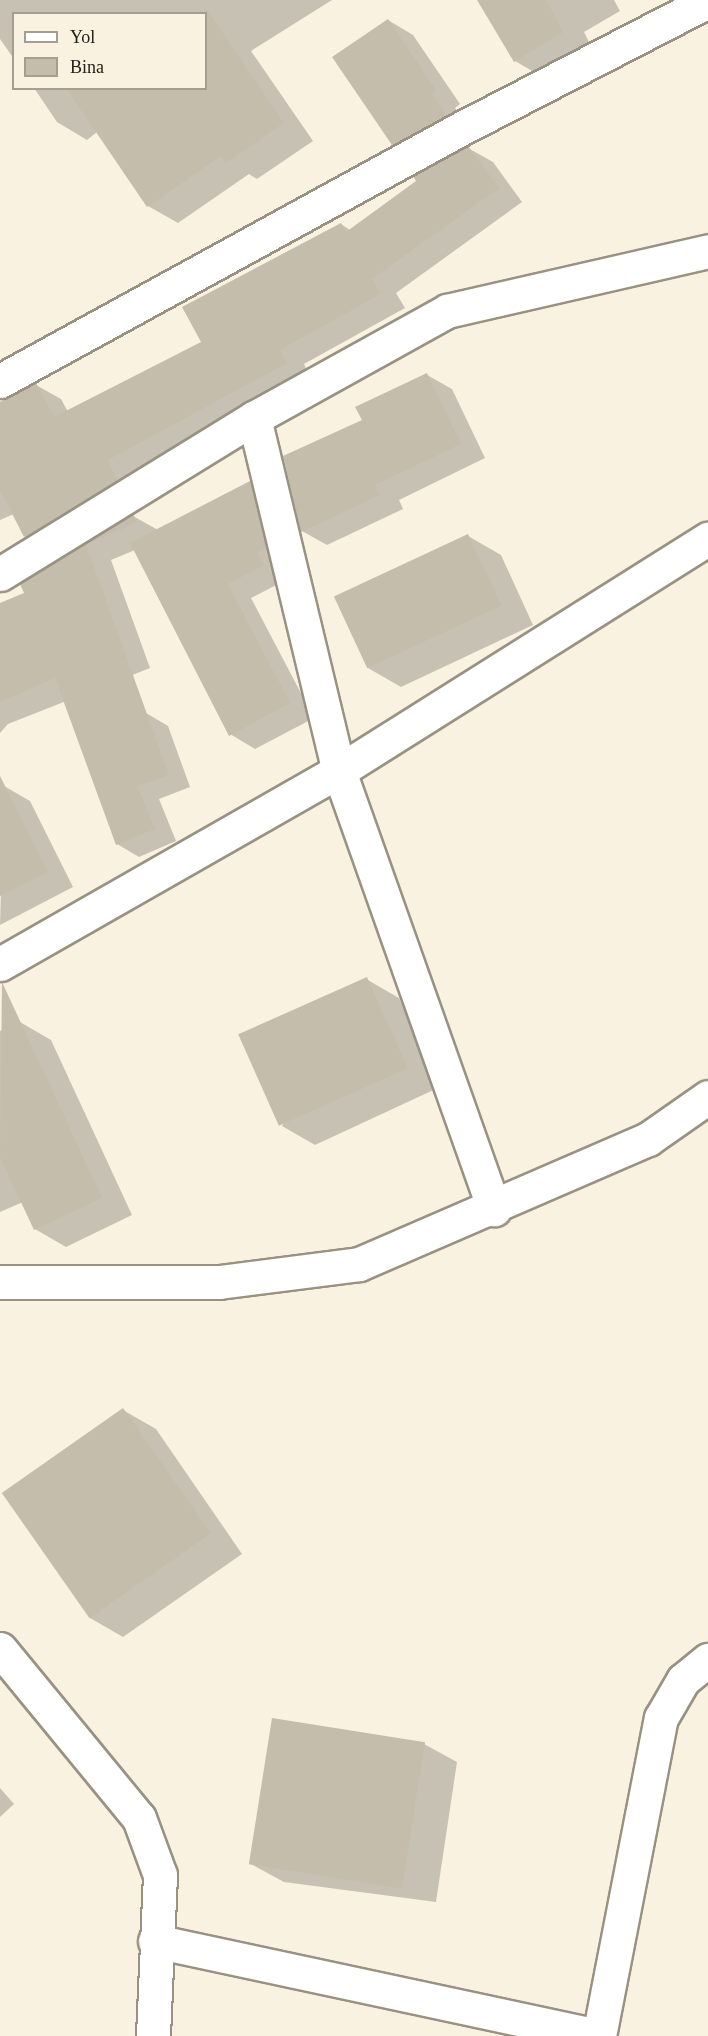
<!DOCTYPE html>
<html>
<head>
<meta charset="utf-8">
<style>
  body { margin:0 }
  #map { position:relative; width:708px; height:2036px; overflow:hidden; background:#f9f2e1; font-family:Georgia,serif }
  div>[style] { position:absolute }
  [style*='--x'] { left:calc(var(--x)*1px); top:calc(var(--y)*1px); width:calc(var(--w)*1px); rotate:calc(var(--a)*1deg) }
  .shadow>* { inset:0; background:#0003 }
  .building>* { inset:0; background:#c4bdac; transform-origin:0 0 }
  .roads { filter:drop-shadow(2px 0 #999282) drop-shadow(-2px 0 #999282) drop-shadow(0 2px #999282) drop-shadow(0 -2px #999282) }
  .minor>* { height:33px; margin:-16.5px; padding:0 16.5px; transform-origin:16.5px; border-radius:16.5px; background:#fff }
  span { translate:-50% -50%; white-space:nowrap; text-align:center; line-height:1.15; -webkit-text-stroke:5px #f9f2e1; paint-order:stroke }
  .legend { position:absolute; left:12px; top:12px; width:195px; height:78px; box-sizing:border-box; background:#f9f2e1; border:2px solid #a49e92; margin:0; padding:8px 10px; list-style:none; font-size:18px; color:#24211b }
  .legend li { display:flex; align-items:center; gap:12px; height:30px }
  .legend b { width:30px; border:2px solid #a49e92 }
</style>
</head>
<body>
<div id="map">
  <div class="shadow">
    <div style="clip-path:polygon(0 0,332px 0,251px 51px,313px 141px,257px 179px,249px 174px,178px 223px,148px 206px,97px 132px,87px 140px,57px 122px,34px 88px,206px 88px,206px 14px,14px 14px,14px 59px,0 39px)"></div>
    <div style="clip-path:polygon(479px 0,614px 0,620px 11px,584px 32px,593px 50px,546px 79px,515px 61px)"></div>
    <div style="clip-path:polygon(388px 20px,413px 35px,460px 104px,455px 108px,470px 130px,417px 158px,393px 144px)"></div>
    <div style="clip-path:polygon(468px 148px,493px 162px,522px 202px,396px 293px,405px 308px,304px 364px,310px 377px,50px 550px,25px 536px,14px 514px,0 520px,0 404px,36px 385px,61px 399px,68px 412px,203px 343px,341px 224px,350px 230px)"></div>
    <div style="clip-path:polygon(427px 375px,452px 389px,485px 458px,399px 500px,403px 509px,327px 545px,302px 531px,364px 420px)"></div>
    <div style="clip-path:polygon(250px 483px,274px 497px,288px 579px,251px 598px,314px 718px,255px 749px,230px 734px,135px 550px,111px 560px,150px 668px,8px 724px,0 733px,0 605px,26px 594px,22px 584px,133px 516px,158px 530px)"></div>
    <div style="clip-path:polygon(468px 536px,501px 555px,533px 625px,401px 687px,368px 668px)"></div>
    <div style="clip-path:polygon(146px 713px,168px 726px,190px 787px,159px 799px,176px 841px,139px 857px,117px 844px)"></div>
    <div style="clip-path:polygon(4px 786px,30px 801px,73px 887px,0 925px)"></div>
    <div style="clip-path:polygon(366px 979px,399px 998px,440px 1087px,315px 1145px,282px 1126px)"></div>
    <div style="clip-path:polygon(20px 1022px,51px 1040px,132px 1215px,66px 1247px,35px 1229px,23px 1202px,0 1212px,0 1031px)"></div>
    <div style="clip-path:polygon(123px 1410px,156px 1429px,242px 1554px,123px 1637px,90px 1618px)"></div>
    <div style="clip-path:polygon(424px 1744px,457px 1762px,436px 1902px,284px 1882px,251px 1864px)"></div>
    <div style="clip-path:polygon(0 1788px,14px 1804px,0 1817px)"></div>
  </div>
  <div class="building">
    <div style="clip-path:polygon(477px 0,546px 0,563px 32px,514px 62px)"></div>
    <div style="clip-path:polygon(206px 8px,284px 123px,226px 163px,221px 156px,147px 207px,66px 88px,206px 88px)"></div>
    <div style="clip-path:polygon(388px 19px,436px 90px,431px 93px,446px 115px,392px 145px,332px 57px)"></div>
    <div style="clip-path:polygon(468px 146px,499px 188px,372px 279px,381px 294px,280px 350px,287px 363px,108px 460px,117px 480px,24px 537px,0 490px,0 402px,36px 383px,54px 417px,201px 342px,182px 307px,341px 223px,346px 232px,416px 181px,413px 176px)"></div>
    <div style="clip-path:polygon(427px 373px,461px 444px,375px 485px,380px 495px,301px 532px,283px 456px,362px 420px,355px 407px)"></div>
    <div style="clip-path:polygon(250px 481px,266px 548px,257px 552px,264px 565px,228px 584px,290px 703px,229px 736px,130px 543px)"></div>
    <div style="clip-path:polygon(133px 514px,137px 522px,86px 545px,169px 775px,137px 786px,155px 829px,116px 845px,55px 678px,0 702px,0 603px,24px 593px,20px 584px)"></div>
    <div style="left:468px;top:534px;width:79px;height:148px;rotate:65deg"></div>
    <div style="clip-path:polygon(0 776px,48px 872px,0 896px)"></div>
    <div style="left:367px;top:977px;width:100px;height:141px;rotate:66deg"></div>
    <div style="clip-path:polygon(2px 982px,102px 1198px,34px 1230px,0 1157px)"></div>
    <div style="left:123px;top:1408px;width:153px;height:148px;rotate:55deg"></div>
    <div style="left:272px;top:1718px;width:155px;height:148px;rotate:9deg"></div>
  </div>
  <div class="roads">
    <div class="minor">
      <div style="--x:0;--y:381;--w:527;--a:-28.71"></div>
      <div style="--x:462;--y:128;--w:277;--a:-27.3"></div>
      <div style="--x:254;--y:418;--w:363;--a:76.5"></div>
      <div style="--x:339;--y:771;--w:465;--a:70.5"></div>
      <div style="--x:0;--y:574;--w:298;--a:-31.6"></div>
      <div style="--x:254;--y:418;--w:221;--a:-29"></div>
      <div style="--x:447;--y:311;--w:268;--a:-12.9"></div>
      <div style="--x:0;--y:964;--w:390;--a:-29.7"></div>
      <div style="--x:339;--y:771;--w:436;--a:-32.2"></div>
      <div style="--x:0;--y:1282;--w:219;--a:0"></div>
      <div style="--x:219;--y:1282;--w:141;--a:-7.3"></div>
      <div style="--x:359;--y:1264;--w:315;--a:-23.4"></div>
      <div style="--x:648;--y:1139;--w:73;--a:-35"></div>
      <div style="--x:0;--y:1649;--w:219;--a:50.6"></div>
      <div style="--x:139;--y:1818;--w:61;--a:69.8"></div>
      <div style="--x:160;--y:1875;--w:161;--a:92.5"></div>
      <div style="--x:155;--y:1941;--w:454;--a:12.1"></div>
      <div style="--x:599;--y:2036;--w:324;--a:-79"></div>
      <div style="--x:661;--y:1718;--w:44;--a:-59.9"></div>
      <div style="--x:683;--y:1680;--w:32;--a:-39"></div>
    </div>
  </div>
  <ul class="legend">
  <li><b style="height:8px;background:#fff"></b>Yol</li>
  <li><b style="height:16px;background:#c4bdac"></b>Bina</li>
  </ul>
</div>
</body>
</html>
